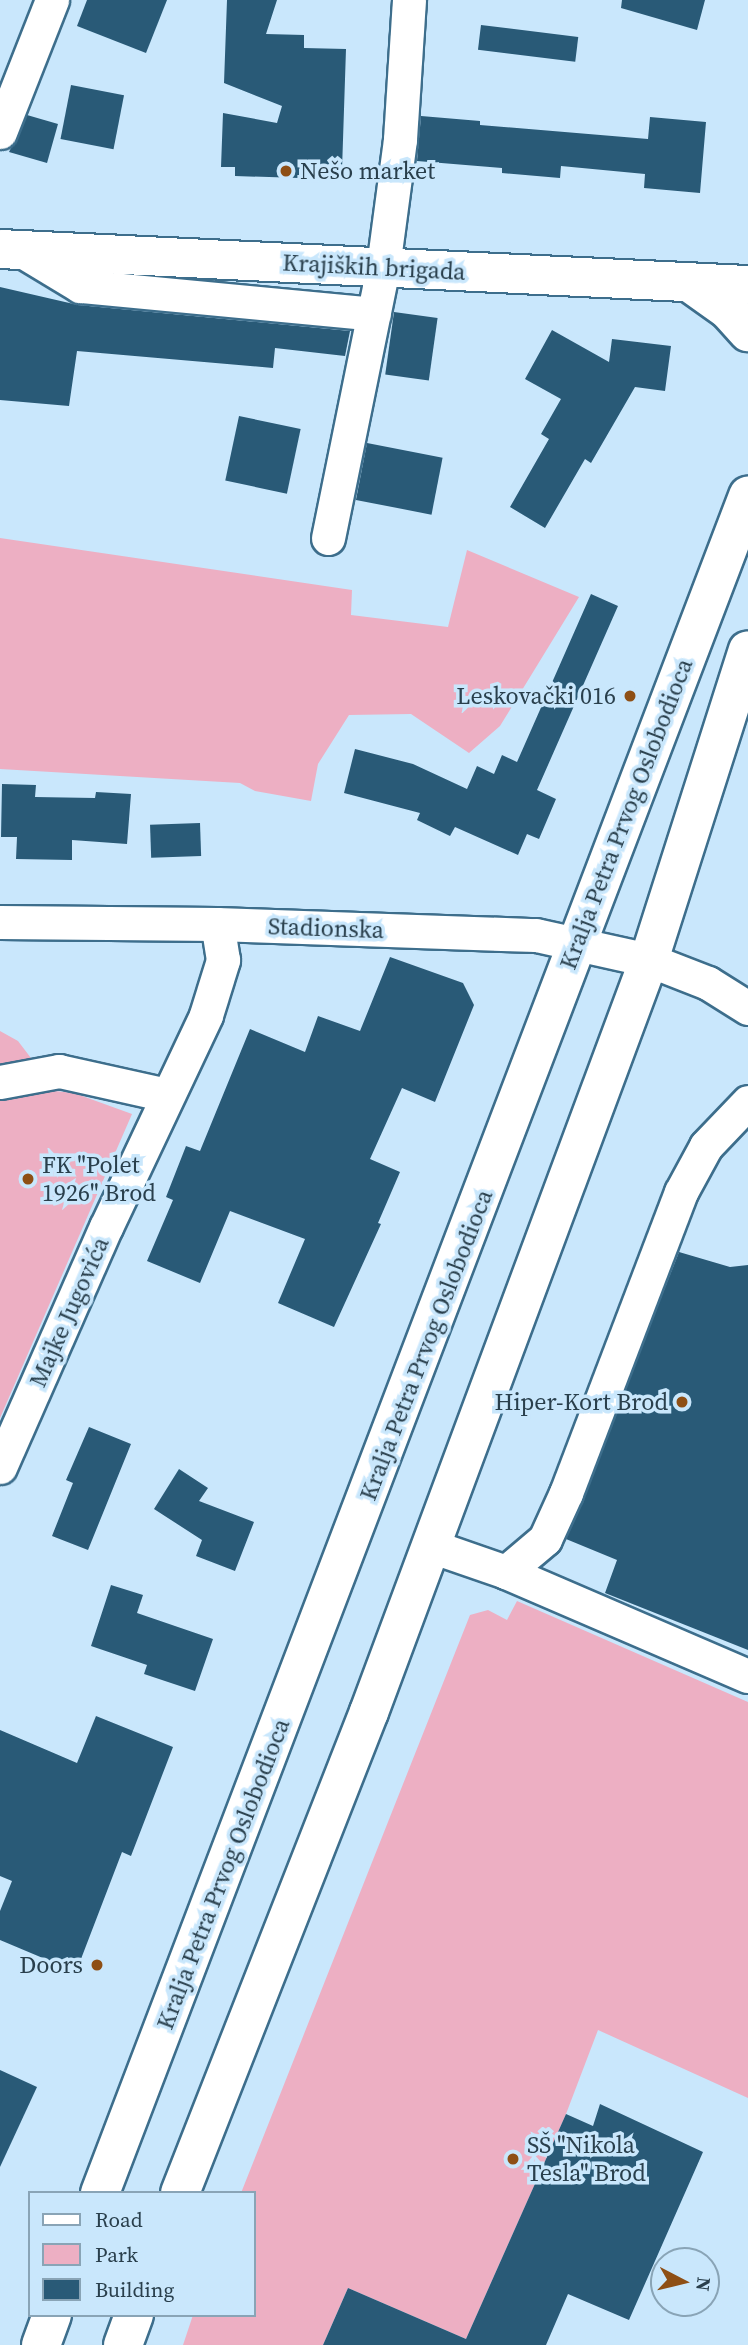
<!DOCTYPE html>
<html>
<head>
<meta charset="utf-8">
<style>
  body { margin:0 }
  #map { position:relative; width:748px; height:2345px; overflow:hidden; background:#c9e7fc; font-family:"Source Serif 4",serif }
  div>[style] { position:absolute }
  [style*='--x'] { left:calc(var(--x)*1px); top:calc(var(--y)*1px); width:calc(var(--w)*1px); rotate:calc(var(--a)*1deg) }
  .green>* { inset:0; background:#edafc3 }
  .building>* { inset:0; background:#295a77; transform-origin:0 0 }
  .roads { filter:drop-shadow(2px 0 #3d6e8c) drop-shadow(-2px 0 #3d6e8c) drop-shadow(0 2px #3d6e8c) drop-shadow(0 -2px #3d6e8c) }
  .minor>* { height:33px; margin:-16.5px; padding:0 16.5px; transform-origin:16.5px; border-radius:16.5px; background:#fff }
  .major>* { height:38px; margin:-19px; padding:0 19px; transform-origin:19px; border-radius:19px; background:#fff }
  .dots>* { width:19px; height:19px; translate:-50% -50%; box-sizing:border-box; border:4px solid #c9e7fc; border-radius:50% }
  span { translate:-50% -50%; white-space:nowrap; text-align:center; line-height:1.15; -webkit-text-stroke:7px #c9e7fc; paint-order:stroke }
  .poi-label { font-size:24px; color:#293f4c }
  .left { translate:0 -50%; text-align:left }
  .right { translate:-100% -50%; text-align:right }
  .street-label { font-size:24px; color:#293f4c }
  .legend { position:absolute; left:28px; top:2191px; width:228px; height:126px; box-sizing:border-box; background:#c9e7fc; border:2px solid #89a4b6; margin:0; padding:9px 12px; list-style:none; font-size:21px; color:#293f4c }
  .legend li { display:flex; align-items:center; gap:14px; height:35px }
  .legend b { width:35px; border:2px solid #89a4b6 }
  .north { position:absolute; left:650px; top:2247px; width:70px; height:70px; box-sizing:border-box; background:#c9e7fc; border:2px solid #89a4b6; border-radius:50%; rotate:97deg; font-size:19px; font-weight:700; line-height:28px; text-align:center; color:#293f4c }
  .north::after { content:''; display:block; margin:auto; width:24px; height:32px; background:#8e4f15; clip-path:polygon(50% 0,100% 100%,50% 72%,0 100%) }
</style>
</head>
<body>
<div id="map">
  <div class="green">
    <div style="clip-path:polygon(0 538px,352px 590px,351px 615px,448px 627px,467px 550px,579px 597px,500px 726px,469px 753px,411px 714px,349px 715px,318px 764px,311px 801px,255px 791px,240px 783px,0 769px)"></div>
    <div style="clip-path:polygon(0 1031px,18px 1041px,37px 1066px,45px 1090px,74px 1093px,132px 1114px,0 1418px)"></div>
    <div style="clip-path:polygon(517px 1601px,748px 1702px,748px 2098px,598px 2030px,566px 2114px,466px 2339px,348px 2288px,323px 2345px,183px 2345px,193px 2315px,254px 2315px,254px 2193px,241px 2193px,470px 1615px,488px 1610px,507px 1620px)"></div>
  </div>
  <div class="building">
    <div style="clip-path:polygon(87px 0,167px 0,146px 53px,77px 26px)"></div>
    <div style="clip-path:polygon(227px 0,277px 0,266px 34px,304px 35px,304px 48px,346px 49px,342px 170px,299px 169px,299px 178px,235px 176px,235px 167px,221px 167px,223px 113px,277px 123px,282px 106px,224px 83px)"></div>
    <div style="clip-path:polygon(622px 0,705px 0,697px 30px,621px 8px)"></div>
    <div style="left:481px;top:25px;width:98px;height:25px;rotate:7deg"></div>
    <div style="left:71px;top:85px;width:54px;height:55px;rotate:11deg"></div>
    <div style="clip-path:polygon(27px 115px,58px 124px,47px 163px,9px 152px)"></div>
    <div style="clip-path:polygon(421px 116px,480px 121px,480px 125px,648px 139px,650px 117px,706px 122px,700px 193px,644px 188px,645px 174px,561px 166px,560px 178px,502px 173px,502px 168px,417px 161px)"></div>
    <div style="clip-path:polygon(0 287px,78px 305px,350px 331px,345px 356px,275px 348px,273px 368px,77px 351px,69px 406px,0 400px)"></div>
    <div style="left:394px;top:312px;width:44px;height:63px;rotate:8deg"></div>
    <div style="clip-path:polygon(552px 330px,609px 362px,612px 339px,671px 346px,665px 391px,635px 387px,591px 463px,585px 459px,545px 528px,510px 507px,549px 439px,541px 434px,561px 399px,525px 379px)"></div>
    <div style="left:239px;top:416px;width:63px;height:66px;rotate:12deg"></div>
    <div style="left:367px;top:443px;width:77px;height:58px;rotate:11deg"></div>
    <div style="clip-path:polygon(591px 594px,618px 606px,537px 790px,556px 799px,539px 839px,527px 834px,518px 855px,455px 827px,450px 836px,417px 820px,420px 813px,344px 793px,355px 749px,413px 764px,467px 789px,477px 766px,494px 774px,502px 755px,517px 762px)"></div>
    <div style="clip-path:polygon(2px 784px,36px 785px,35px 797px,95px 798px,96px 792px,131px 794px,127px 844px,72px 840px,72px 860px,16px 859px,17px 837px,1px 837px)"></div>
    <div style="left:200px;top:823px;width:33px;height:50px;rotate:88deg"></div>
    <div style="clip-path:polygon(390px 957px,463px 983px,474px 1005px,435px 1102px,402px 1088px,370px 1159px,400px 1172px,378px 1223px,381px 1224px,334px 1327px,278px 1303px,305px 1239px,230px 1211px,200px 1283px,147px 1261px,173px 1200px,166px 1197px,186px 1146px,200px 1151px,250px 1029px,305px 1052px,318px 1016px,360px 1031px)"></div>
    <div style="clip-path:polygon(679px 1252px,730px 1267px,748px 1265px,748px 1650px,605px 1593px,617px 1560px,566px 1539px)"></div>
    <div style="clip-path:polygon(89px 1427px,131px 1444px,88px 1550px,52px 1536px,73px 1483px,66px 1480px)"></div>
    <div style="clip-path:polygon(179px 1469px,208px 1488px,199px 1501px,254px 1522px,235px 1571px,196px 1556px,202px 1540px,154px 1509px)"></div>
    <div style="clip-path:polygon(111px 1585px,143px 1595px,137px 1613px,213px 1639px,195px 1691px,144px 1674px,147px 1665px,91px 1646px)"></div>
    <div style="clip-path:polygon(96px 1716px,173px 1747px,131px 1856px,122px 1852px,76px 1972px,0 1940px,0 1911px,12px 1881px,0 1876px,0 1730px,77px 1763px)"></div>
    <div style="clip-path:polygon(0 2070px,37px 2087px,0 2167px)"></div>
    <div style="clip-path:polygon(600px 2104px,703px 2152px,629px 2320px,568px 2294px,546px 2345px,323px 2345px,348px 2288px,466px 2339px,566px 2114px,593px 2126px)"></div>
  </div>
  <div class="roads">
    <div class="minor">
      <div style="--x:0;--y:132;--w:142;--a:-68.5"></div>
      <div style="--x:22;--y:251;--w:68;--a:31.1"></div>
      <div style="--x:80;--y:286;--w:295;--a:5.4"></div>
      <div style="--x:328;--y:538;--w:277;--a:-78.5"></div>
      <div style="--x:383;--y:267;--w:129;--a:-82.4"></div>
      <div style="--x:400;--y:139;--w:139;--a:-86.3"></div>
      <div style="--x:0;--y:922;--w:217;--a:0.5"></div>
      <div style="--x:217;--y:924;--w:319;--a:2"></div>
      <div style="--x:536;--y:935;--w:116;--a:12.5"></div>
      <div style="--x:649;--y:960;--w:63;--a:21.3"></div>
      <div style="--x:708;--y:983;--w:47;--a:32"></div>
      <div style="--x:0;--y:1082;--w:60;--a:-10.6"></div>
      <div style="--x:59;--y:1071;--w:111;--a:12.5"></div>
      <div style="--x:0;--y:1467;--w:262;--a:-66.2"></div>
      <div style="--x:106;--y:1227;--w:234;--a:-64.7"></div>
      <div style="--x:206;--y:1015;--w:58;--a:-72.8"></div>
      <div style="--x:223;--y:960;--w:36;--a:-99"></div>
      <div style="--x:431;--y:1546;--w:79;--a:19.1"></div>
      <div style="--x:506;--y:1572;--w:263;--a:23.3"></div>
      <div style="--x:506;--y:1572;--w:51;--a:-40.2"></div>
      <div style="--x:545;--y:1539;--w:51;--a:-65.5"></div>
      <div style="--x:566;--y:1493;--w:322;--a:-69.1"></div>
      <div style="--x:681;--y:1192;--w:52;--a:-61.5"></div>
      <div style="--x:706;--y:1146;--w:61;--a:-46.3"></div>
    </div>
    <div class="major">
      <div style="--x:0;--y:249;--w:749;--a:2.76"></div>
      <div style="--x:690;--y:283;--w:47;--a:35.4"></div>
      <div style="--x:728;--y:310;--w:30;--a:48"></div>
      <div style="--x:100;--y:2193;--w:1817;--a:-69.1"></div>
      <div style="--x:180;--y:2193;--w:517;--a:-68.55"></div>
      <div style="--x:369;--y:1712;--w:802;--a:-69.58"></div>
      <div style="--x:649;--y:960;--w:325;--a:-72.3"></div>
      <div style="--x:41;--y:2345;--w:32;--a:-70"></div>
      <div style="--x:123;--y:2345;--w:32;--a:-70"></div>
    </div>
  </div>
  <div class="dots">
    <div style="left:286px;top:171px;background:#8e4f15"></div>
    <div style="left:630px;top:696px;background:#8e4f15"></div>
    <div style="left:28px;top:1179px;background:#8e4f15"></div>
    <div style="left:682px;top:1402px;background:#8e4f15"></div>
    <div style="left:97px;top:1965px;background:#8e4f15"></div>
    <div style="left:513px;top:2159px;background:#8e4f15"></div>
  </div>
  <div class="poi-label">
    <span class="left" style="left:300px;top:171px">Nešo market</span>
    <span class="right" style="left:616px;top:696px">Leskovački 016</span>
    <span class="left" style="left:42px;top:1179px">FK "Polet<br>1926" Brod</span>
    <span class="right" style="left:668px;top:1402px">Hiper-Kort Brod</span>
    <span class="right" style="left:83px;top:1965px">Doors</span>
    <span class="left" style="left:527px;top:2159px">SŠ "Nikola<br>Tesla" Brod</span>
  </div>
  <div class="street-label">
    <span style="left:374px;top:267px;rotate:3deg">Krajiških brigada</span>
    <span style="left:626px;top:814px;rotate:-69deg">Kralja Petra Prvog Oslobodioca</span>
    <span style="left:326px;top:928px;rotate:2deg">Stadionska</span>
    <span style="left:69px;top:1312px;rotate:-66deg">Majke Jugovića</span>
    <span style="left:426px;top:1345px;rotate:-69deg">Kralja Petra Prvog Oslobodioca</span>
    <span style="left:223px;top:1874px;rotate:-69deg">Kralja Petra Prvog Oslobodioca</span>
  </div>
  <ul class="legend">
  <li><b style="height:9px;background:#fff"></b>Road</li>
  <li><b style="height:19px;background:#edafc3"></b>Park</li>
  <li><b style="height:19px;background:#295a77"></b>Building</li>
  </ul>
  <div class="north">N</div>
</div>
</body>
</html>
